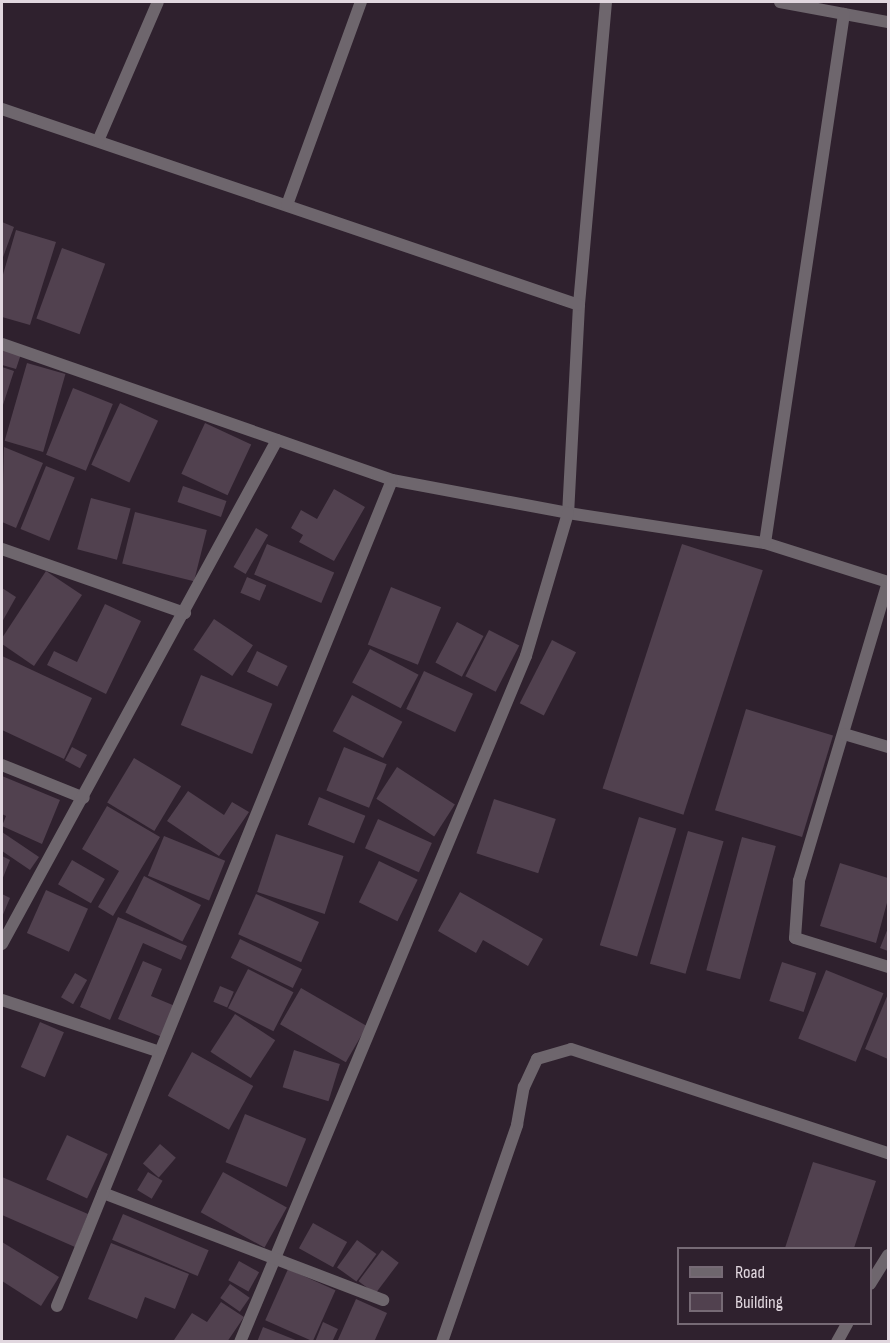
<!DOCTYPE html>
<html>
<head>
<meta charset="utf-8">
<style>
  body { margin:0 }
  #map { position:relative; width:890px; height:1343px; overflow:hidden; background:#2f212e; font-family:"Sofia Sans Condensed",sans-serif }
  div>[style] { position:absolute }
  [style*='--x'] { left:calc(var(--x)*1px); top:calc(var(--y)*1px); width:calc(var(--w)*1px); rotate:calc(var(--a)*1deg) }
  .building>* { inset:0; background:#51414f; transform-origin:0 0 }
  .minor>* { height:12px; margin:-6px; padding:0 6px; transform-origin:6px; border-radius:6px; background:#6e666d }
  span { translate:-50% -50%; white-space:nowrap; text-align:center; line-height:1.15; -webkit-text-stroke:5px #2f212e; paint-order:stroke }
  .frame { position:absolute; inset:0; border:3px solid #e1d7df; pointer-events:none }
  .legend { position:absolute; left:677px; top:1247px; width:195px; height:78px; box-sizing:border-box; background:#2f212e; border:2px solid #766a75; margin:0; padding:8px 10px; list-style:none; font-size:18px; color:#e1d7df }
  .legend li { display:flex; align-items:center; gap:12px; height:30px }
  .legend b { width:30px; border:2px solid #766a75 }
</style>
</head>
<body>
<div id="map">
  <div class="building">
    <div style="clip-path:polygon(2px 222px,14px 227px,2px 260px)"></div>
    <div style="clip-path:polygon(16px 230px,56px 242px,30px 325px,2px 317px,2px 278px)"></div>
    <div style="left:62px;top:248px;width:46px;height:75px;rotate:20deg"></div>
    <div style="clip-path:polygon(2px 348px,21px 354px,16px 369px,2px 365px)"></div>
    <div style="left:27px;top:363px;width:40px;height:81px;rotate:16deg"></div>
    <div style="clip-path:polygon(2px 367px,14px 371px,2px 408px)"></div>
    <div style="left:73px;top:388px;width:43px;height:72px;rotate:22deg"></div>
    <div style="left:120px;top:403px;width:42px;height:68px;rotate:25deg"></div>
    <div style="left:205px;top:423px;width:51px;height:56px;rotate:25deg"></div>
    <div style="clip-path:polygon(4px 447px,43px 463px,16px 528px,2px 522px)"></div>
    <div style="left:46px;top:466px;width:31px;height:68px;rotate:22deg"></div>
    <div style="left:183px;top:486px;width:46px;height:17px;rotate:19deg"></div>
    <div style="clip-path:polygon(334px 489px,365px 507px,334px 561px,299px 542px,303px 535px,291px 528px,301px 510px,317px 519px)"></div>
    <div style="left:91px;top:498px;width:41px;height:53px;rotate:15deg"></div>
    <div style="left:135px;top:512px;width:74px;height:53px;rotate:14deg"></div>
    <div style="left:256px;top:528px;width:14px;height:45px;rotate:30deg"></div>
    <div style="left:267px;top:544px;width:73px;height:33px;rotate:23deg"></div>
    <div style="left:682px;top:544px;width:85px;height:257px;rotate:18deg"></div>
    <div style="clip-path:polygon(46px 571px,82px 595px,34px 666px,2px 644px,2px 638px)"></div>
    <div style="left:247px;top:577px;width:21px;height:17px;rotate:23deg"></div>
    <div style="left:391px;top:587px;width:54px;height:62px;rotate:22deg"></div>
    <div style="clip-path:polygon(2px 588px,16px 597px,2px 622px)"></div>
    <div style="clip-path:polygon(105px 604px,141px 621px,106px 694px,47px 665px,54px 651px,77px 662px)"></div>
    <div style="left:214px;top:619px;width:47px;height:37px;rotate:34deg"></div>
    <div style="left:457px;top:622px;width:30px;height:46px;rotate:28deg"></div>
    <div style="left:489px;top:630px;width:34px;height:52px;rotate:27deg"></div>
    <div style="left:552px;top:640px;width:27px;height:71px;rotate:27deg"></div>
    <div style="left:370px;top:649px;width:55px;height:38px;rotate:28deg"></div>
    <div style="left:257px;top:651px;width:34px;height:23px;rotate:26deg"></div>
    <div style="clip-path:polygon(2px 656px,92px 698px,64px 759px,2px 730px)"></div>
    <div style="left:424px;top:671px;width:54px;height:42px;rotate:25deg"></div>
    <div style="left:201px;top:675px;width:77px;height:54px;rotate:22deg"></div>
    <div style="left:352px;top:695px;width:57px;height:41px;rotate:28deg"></div>
    <div style="left:746px;top:709px;width:91px;height:106px;rotate:17deg"></div>
    <div style="left:72px;top:747px;width:17px;height:15px;rotate:28deg"></div>
    <div style="left:344px;top:747px;width:46px;height:47px;rotate:22deg"></div>
    <div style="left:134px;top:758px;width:55px;height:52px;rotate:31deg"></div>
    <div style="left:397px;top:767px;width:69px;height:38px;rotate:33deg"></div>
    <div style="clip-path:polygon(2px 776px,60px 800px,42px 844px,2px 826px,6px 816px,2px 814px)"></div>
    <div style="clip-path:polygon(188px 791px,224px 815px,232px 802px,249px 812px,219px 856px,167px 821px)"></div>
    <div style="left:319px;top:797px;width:50px;height:30px;rotate:22deg"></div>
    <div style="left:494px;top:799px;width:65px;height:57px;rotate:18deg"></div>
    <div style="clip-path:polygon(107px 806px,160px 837px,113px 916px,98px 907px,119px 871px,82px 849px)"></div>
    <div style="left:639px;top:817px;width:39px;height:134px;rotate:17deg"></div>
    <div style="left:378px;top:819px;width:59px;height:32px;rotate:24deg"></div>
    <div style="left:688px;top:831px;width:37px;height:138px;rotate:16deg"></div>
    <div style="clip-path:polygon(2px 832px,39px 857px,30px 870px,2px 851px)"></div>
    <div style="left:276px;top:834px;width:71px;height:61px;rotate:18deg"></div>
    <div style="left:164px;top:836px;width:66px;height:43px;rotate:22deg"></div>
    <div style="left:742px;top:837px;width:35px;height:138px;rotate:15deg"></div>
    <div style="clip-path:polygon(2px 856px,10px 860px,2px 880px)"></div>
    <div style="left:72px;top:860px;width:38px;height:28px;rotate:30deg"></div>
    <div style="left:379px;top:861px;width:43px;height:46px;rotate:26deg"></div>
    <div style="clip-path:polygon(840px 863px,888px 878px,888px 899px,876px 943px,820px 926px)"></div>
    <div style="left:144px;top:876px;width:64px;height:41px;rotate:27deg"></div>
    <div style="left:46px;top:890px;width:46px;height:47px;rotate:24deg"></div>
    <div style="clip-path:polygon(460px 892px,543px 939px,528px 966px,483px 940px,476px 953px,438px 931px)"></div>
    <div style="clip-path:polygon(2px 894px,10px 898px,2px 917px)"></div>
    <div style="left:256px;top:894px;width:69px;height:44px;rotate:24deg"></div>
    <div style="clip-path:polygon(118px 917px,187px 946px,181px 960px,143px 943px,110px 1020px,80px 1007px)"></div>
    <div style="clip-path:polygon(888px 928px,888px 951px,880px 948px)"></div>
    <div style="left:240px;top:939px;width:69px;height:21px;rotate:26deg"></div>
    <div style="clip-path:polygon(143px 961px,162px 969px,151px 996px,175px 1006px,162px 1037px,118px 1019px)"></div>
    <div style="left:782px;top:962px;width:36px;height:41px;rotate:18deg"></div>
    <div style="left:248px;top:969px;width:51px;height:44px;rotate:27deg"></div>
    <div style="left:826px;top:970px;width:62px;height:74px;rotate:22deg"></div>
    <div style="left:75px;top:973px;width:14px;height:28px;rotate:30deg"></div>
    <div style="left:220px;top:986px;width:15px;height:17px;rotate:23deg"></div>
    <div style="left:301px;top:988px;width:76px;height:42px;rotate:30deg"></div>
    <div style="clip-path:polygon(888px 994px,888px 1059px,865px 1049px)"></div>
    <div style="left:235px;top:1014px;width:48px;height:45px;rotate:33deg"></div>
    <div style="left:40px;top:1022px;width:26px;height:49px;rotate:23deg"></div>
    <div style="left:294px;top:1050px;width:48px;height:39px;rotate:17deg"></div>
    <div style="left:192px;top:1052px;width:70px;height:50px;rotate:29deg"></div>
    <div style="left:245px;top:1114px;width:66px;height:52px;rotate:22deg"></div>
    <div style="left:67px;top:1135px;width:45px;height:49px;rotate:25deg"></div>
    <div style="left:160px;top:1144px;width:21px;height:26px;rotate:41deg"></div>
    <div style="clip-path:polygon(813px 1162px,876px 1181px,854px 1248px,785px 1248px)"></div>
    <div style="left:148px;top:1172px;width:17px;height:21px;rotate:31deg"></div>
    <div style="left:223px;top:1172px;width:73px;height:46px;rotate:29deg"></div>
    <div style="clip-path:polygon(2px 1177px,88px 1214px,75px 1247px,2px 1215px)"></div>
    <div style="left:123px;top:1214px;width:93px;height:28px;rotate:23deg"></div>
    <div style="left:313px;top:1223px;width:39px;height:29px;rotate:29deg"></div>
    <div style="left:357px;top:1240px;width:24px;height:34px;rotate:36deg"></div>
    <div style="clip-path:polygon(2px 1242px,59px 1277px,41px 1306px,2px 1281px)"></div>
    <div style="clip-path:polygon(111px 1243px,189px 1274px,175px 1309px,145px 1297px,137px 1319px,88px 1299px)"></div>
    <div style="left:382px;top:1250px;width:21px;height:39px;rotate:37deg"></div>
    <div style="left:239px;top:1261px;width:23px;height:22px;rotate:29deg"></div>
    <div style="left:288px;top:1269px;width:52px;height:56px;rotate:24deg"></div>
    <div style="left:230px;top:1284px;width:24px;height:17px;rotate:35deg"></div>
    <div style="clip-path:polygon(356px 1299px,387px 1313px,374px 1342px,337px 1342px)"></div>
    <div style="clip-path:polygon(221px 1302px,244px 1317px,227px 1342px,174px 1340px,192px 1313px,207px 1322px)"></div>
    <div style="clip-path:polygon(323px 1322px,338px 1329px,332px 1342px,315px 1342px)"></div>
    <div style="clip-path:polygon(263px 1327px,298px 1341px,298px 1342px,257px 1342px)"></div>
  </div>
  <div class="minor">
    <div style="--x:606;--y:2;--w:304;--a:95.1"></div>
    <div style="--x:579;--y:305;--w:208;--a:93"></div>
    <div style="--x:568;--y:513;--w:199;--a:8.7"></div>
    <div style="--x:765;--y:543;--w:129;--a:17.6"></div>
    <div style="--x:888;--y:582;--w:312;--a:106.6"></div>
    <div style="--x:799;--y:881;--w:57;--a:94"></div>
    <div style="--x:795;--y:938;--w:97;--a:17.3"></div>
    <div style="--x:780;--y:2;--w:110;--a:10.5"></div>
    <div style="--x:2;--y:109;--w:609;--a:18.76"></div>
    <div style="--x:98;--y:141;--w:151;--a:-66.7"></div>
    <div style="--x:287;--y:205;--w:216;--a:-70"></div>
    <div style="--x:2;--y:344;--w:413;--a:19.2"></div>
    <div style="--x:392;--y:480;--w:179;--a:10.6"></div>
    <div style="--x:568;--y:513;--w:149;--a:106.4"></div>
    <div style="--x:526;--y:656;--w:743;--a:112.63"></div>
    <div style="--x:765;--y:543;--w:535;--a:-81.51"></div>
    <div style="--x:2;--y:549;--w:194;--a:19.3"></div>
    <div style="--x:844;--y:734;--w:46;--a:16.5"></div>
    <div style="--x:2;--y:765;--w:88;--a:21.9"></div>
    <div style="--x:2;--y:944;--w:574;--a:-61.38"></div>
    <div style="--x:2;--y:1000;--w:166;--a:18.2"></div>
    <div style="--x:103;--y:1193;--w:300;--a:20.9"></div>
    <div style="--x:870;--y:1284;--w:34;--a:-58"></div>
    <div style="--x:57;--y:1306;--w:891;--a:-67.92"></div>
    <div style="--x:442;--y:1342;--w:230;--a:-70.9"></div>
    <div style="--x:517;--y:1125;--w:39;--a:-80"></div>
    <div style="--x:524;--y:1087;--w:31;--a:-65"></div>
    <div style="--x:537;--y:1059;--w:35;--a:-16"></div>
    <div style="--x:571;--y:1049;--w:334;--a:18.2"></div>
    <div style="--x:837;--y:1342;--w:21;--a:-61"></div>
  </div>
  <div class="frame"></div>
  <ul class="legend">
  <li><b style="height:8px;background:#6e666d"></b>Road</li>
  <li><b style="height:16px;background:#51414f"></b>Building</li>
  </ul>
</div>
</body>
</html>
